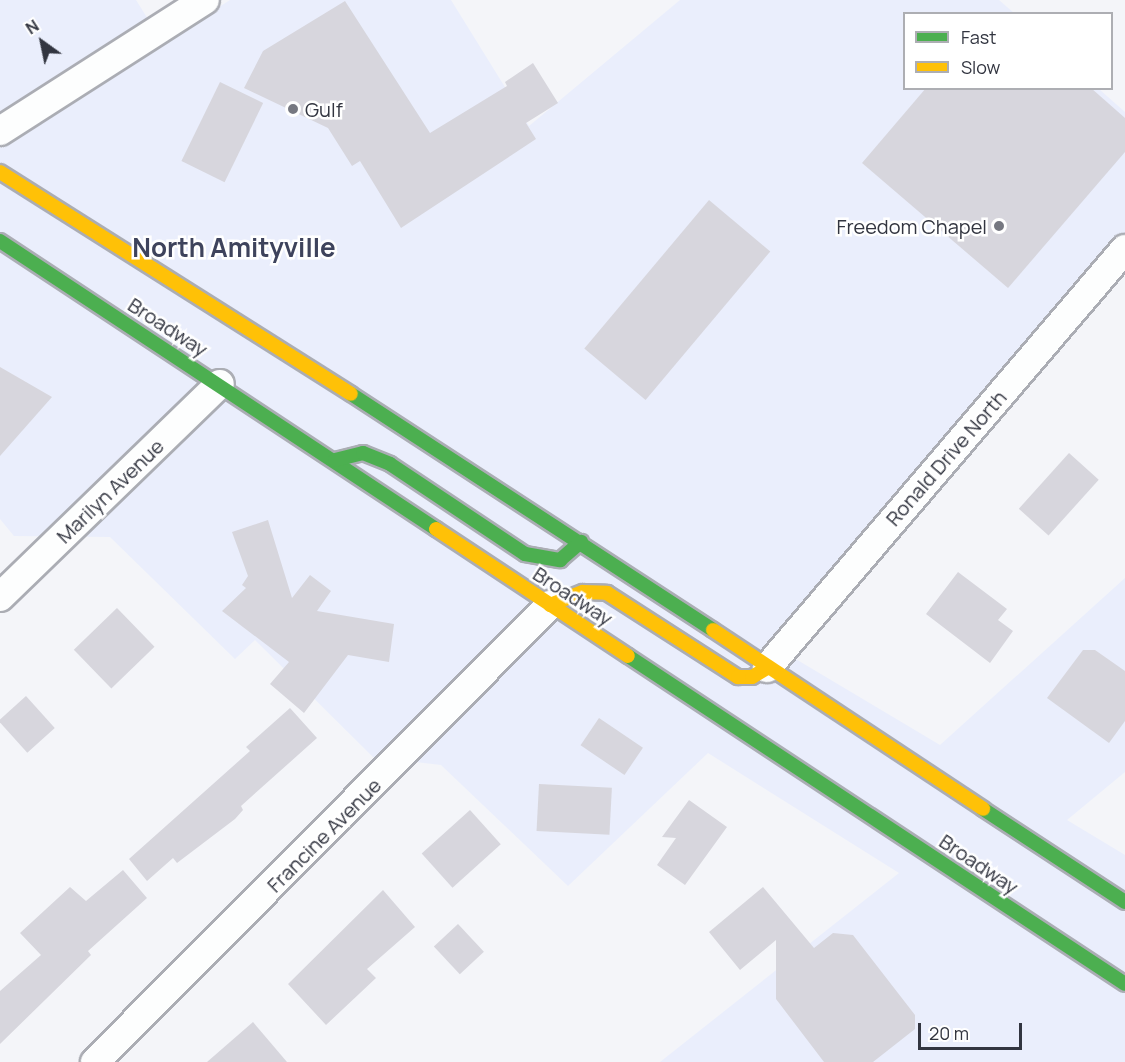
<!DOCTYPE html>
<html>
<head>
<meta charset="utf-8">
<style>
  body { margin:0 }
  #map { position:relative; width:1125px; height:1062px; overflow:hidden; background:#f4f5f9; font-family:Manrope,sans-serif }
  div>[style] { position:absolute }
  [style*='--x'] { left:calc(var(--x)*1px); top:calc(var(--y)*1px); width:calc(var(--w)*1px); rotate:calc(var(--a)*1deg) }
  .built>* { inset:0; background:#eaeefc }
  .building>* { inset:0; background:#d7d6dd; transform-origin:0 0 }
  .roads { filter:drop-shadow(2px 0 #abadb4) drop-shadow(-2px 0 #abadb4) drop-shadow(0 2px #abadb4) drop-shadow(0 -2px #abadb4) }
  .street>* { height:28px; margin:-14px; padding:0 14px; transform-origin:14px; border-radius:14px; background:#fdfefe }
  .fast>* { height:14px; margin:-7px; padding:0 7px; transform-origin:7px; border-radius:7px; background:#4caf50 }
  .slow>* { height:14px; margin:-7px; padding:0 7px; transform-origin:7px; border-radius:7px; background:#ffc107 }
  .dots>* { width:16px; height:16px; translate:-50% -50%; box-sizing:border-box; border:3px solid #fff; border-radius:50% }
  span { translate:-50% -50%; white-space:nowrap; text-align:center; line-height:1.15; -webkit-text-stroke:5px #fff; paint-order:stroke }
  .poi-label { font-size:20px; color:#323540 }
  .left { translate:0 -50%; text-align:left }
  .right { translate:-100% -50%; text-align:right }
  .street-label { font-size:20px; color:#323540 }
  .district-label { font-size:26px; color:#3e435c; font-weight:700 }
  .legend { position:absolute; left:903px; top:12px; width:210px; height:78px; box-sizing:border-box; background:#fff; border:2px solid #adaeb3; margin:0; padding:8px 10px; list-style:none; font-size:18px; color:#323540 }
  .legend li { display:flex; align-items:center; gap:12px; height:30px }
  .legend b { width:30px; border:2px solid #adaeb3 }
  .north { position:absolute; left:12px; top:12px; width:60px; height:60px; -webkit-text-stroke:4px #fff; paint-order:stroke; rotate:327deg; font-size:16px; font-weight:700; line-height:24px; text-align:center; color:#323540 }
  .north::after { content:''; display:block; margin:auto; width:21px; height:27px; background:#323540; clip-path:polygon(50% 0,100% 100%,50% 72%,0 100%) }
  .scale { position:absolute; left:918px; top:1023px; width:104px; height:27px; box-sizing:border-box; border:3px solid #323540; border-top:0; padding-left:8px; font-size:18px; line-height:21px; white-space:nowrap; color:#323540; -webkit-text-stroke:4px #fff; paint-order:stroke }
</style>
</head>
<body>
<div id="map">
  <div class="built">
    <div style="clip-path:polygon(0 0,136px 0,163px 43px,230px 0,451px 0,529px 126px,680px 0,999px 0,1014px 13px,904px 14px,904px 88px,1099px 89px,1125px 112px,1125px 271px,794px 658px,940px 745px,1125px 578px,1125px 772px,1067px 820px,1125px 855px,1125px 1062px,660px 1062px,899px 873px,708px 753px,568px 886px,441px 765px,373px 757px,255px 640px,235px 659px,110px 537px,14px 536px,0 519px)"></div>
  </div>
  <div class="building">
    <div style="clip-path:polygon(345px 1px,430px 133px,507px 86px,505px 82px,533px 63px,558px 103px,526px 123px,536px 139px,401px 228px,360px 161px,352px 166px,328px 128px,244px 88px,263px 51px)"></div>
    <div style="left:220px;top:82px;width:48px;height:88px;rotate:26deg"></div>
    <div style="clip-path:polygon(926px 88px,1091px 88px,1125px 118px,1125px 152px,1008px 288px,862px 163px)"></div>
    <div style="left:709px;top:200px;width:80px;height:194px;rotate:40deg"></div>
    <div style="clip-path:polygon(0 367px,52px 397px,0 456px)"></div>
    <div style="left:1069px;top:453px;width:40px;height:75px;rotate:42deg"></div>
    <div style="clip-path:polygon(268px 520px,292px 598px,310px 575px,331px 591px,317px 611px,394px 624px,389px 662px,348px 655px,304px 713px,270px 684px,289px 662px,222px 611px,246px 588px,242px 585px,248px 576px,232px 532px)"></div>
    <div style="clip-path:polygon(958px 572px,1007px 609px,998px 620px,1013px 631px,990px 663px,926px 614px)"></div>
    <div style="left:117px;top:608px;width:54px;height:60px;rotate:46deg"></div>
    <div style="clip-path:polygon(1083px 650px,1095px 650px,1125px 671px,1125px 721px,1109px 743px,1047px 698px)"></div>
    <div style="left:26px;top:696px;width:43px;height:37px;rotate:48deg"></div>
    <div style="clip-path:polygon(290px 708px,317px 738px,241px 806px,243px 810px,235px 819px,177px 863px,173px 858px,147px 881px,129px 859px,250px 751px,246px 747px)"></div>
    <div style="left:599px;top:718px;width:53px;height:33px;rotate:34deg"></div>
    <div style="left:539px;top:784px;width:73px;height:47px;rotate:3deg"></div>
    <div style="clip-path:polygon(689px 800px,727px 827px,685px 885px,657px 865px,676px 838px,662px 837px)"></div>
    <div style="left:470px;top:810px;width:46px;height:65px;rotate:48deg"></div>
    <div style="clip-path:polygon(123px 870px,147px 898px,88px 951px,91px 955px,0 1044px,0 991px,41px 955px,20px 933px,70px 887px,86px 901px)"></div>
    <div style="clip-path:polygon(763px 887px,814px 948px,833px 933px,853px 935px,915px 1015px,915px 1029px,873px 1062px,824px 1062px,776px 999px,776px 940px,740px 970px,709px 932px)"></div>
    <div style="clip-path:polygon(383px 890px,415px 927px,367px 969px,376px 978px,326px 1025px,288px 984px)"></div>
    <div style="left:458px;top:924px;width:38px;height:33px;rotate:47deg"></div>
    <div style="clip-path:polygon(253px 1022px,287px 1062px,207px 1062px)"></div>
  </div>
  <div class="roads">
    <div class="street">
      <div style="--x:0;--y:131;--w:243;--a:-32.6"></div>
      <div style="--x:0;--y:597;--w:306;--a:-44.1"></div>
      <div style="--x:767;--y:668;--w:551;--a:-49.49"></div>
      <div style="--x:95;--y:1062;--w:645;--a:-45.13"></div>
    </div>
    <div class="fast">
      <div style="--x:0;--y:241;--w:523;--a:33.45"></div>
      <div style="--x:351;--y:394;--w:432;--a:33.1"></div>
      <div style="--x:335;--y:460;--w:29;--a:-14"></div>
      <div style="--x:363;--y:453;--w:29;--a:22"></div>
      <div style="--x:390;--y:464;--w:162;--a:33.7"></div>
      <div style="--x:525;--y:554;--w:36;--a:10"></div>
      <div style="--x:560;--y:560;--w:28;--a:-41"></div>
      <div style="--x:628;--y:656;--w:595;--a:33.42"></div>
      <div style="--x:983;--y:809;--w:170;--a:33.2"></div>
    </div>
    <div class="slow">
      <div style="--x:0;--y:172;--w:415;--a:32.3"></div>
      <div style="--x:436;--y:529;--w:230;--a:33.5"></div>
      <div style="--x:550;--y:605;--w:35;--a:-22"></div>
      <div style="--x:583;--y:592;--w:24;--a:2"></div>
      <div style="--x:607;--y:593;--w:156;--a:32.7"></div>
      <div style="--x:738;--y:677;--w:14;--a:0"></div>
      <div style="--x:752;--y:677;--w:17;--a:-31"></div>
      <div style="--x:713;--y:630;--w:324;--a:33.5"></div>
    </div>
  </div>
  <div class="dots">
    <div style="left:293px;top:109px;background:#767881"></div>
    <div style="left:999px;top:226px;background:#767881"></div>
  </div>
  <div class="poi-label">
    <span class="left" style="left:305px;top:109px">Gulf</span>
    <span class="right" style="left:987px;top:226px">Freedom Chapel</span>
  </div>
  <div class="street-label">
    <span style="left:168px;top:327px;rotate:33deg">Broadway</span>
    <span style="left:946px;top:458px;rotate:-49deg">Ronald Drive North</span>
    <span style="left:110px;top:491px;rotate:-44deg">Marilyn Avenue</span>
    <span style="left:573px;top:596px;rotate:33deg">Broadway</span>
    <span style="left:324px;top:835px;rotate:-45deg">Francine Avenue</span>
    <span style="left:979px;top:864px;rotate:34deg">Broadway</span>
  </div>
  <div class="district-label">
    <span style="left:234px;top:248px">North Amityville</span>
  </div>
  <ul class="legend">
  <li><b style="height:8px;background:#4caf50"></b>Fast</li>
  <li><b style="height:8px;background:#ffc107"></b>Slow</li>
  </ul>
  <div class="north">N</div>
  <div class="scale">20 m</div>
</div>
</body>
</html>
